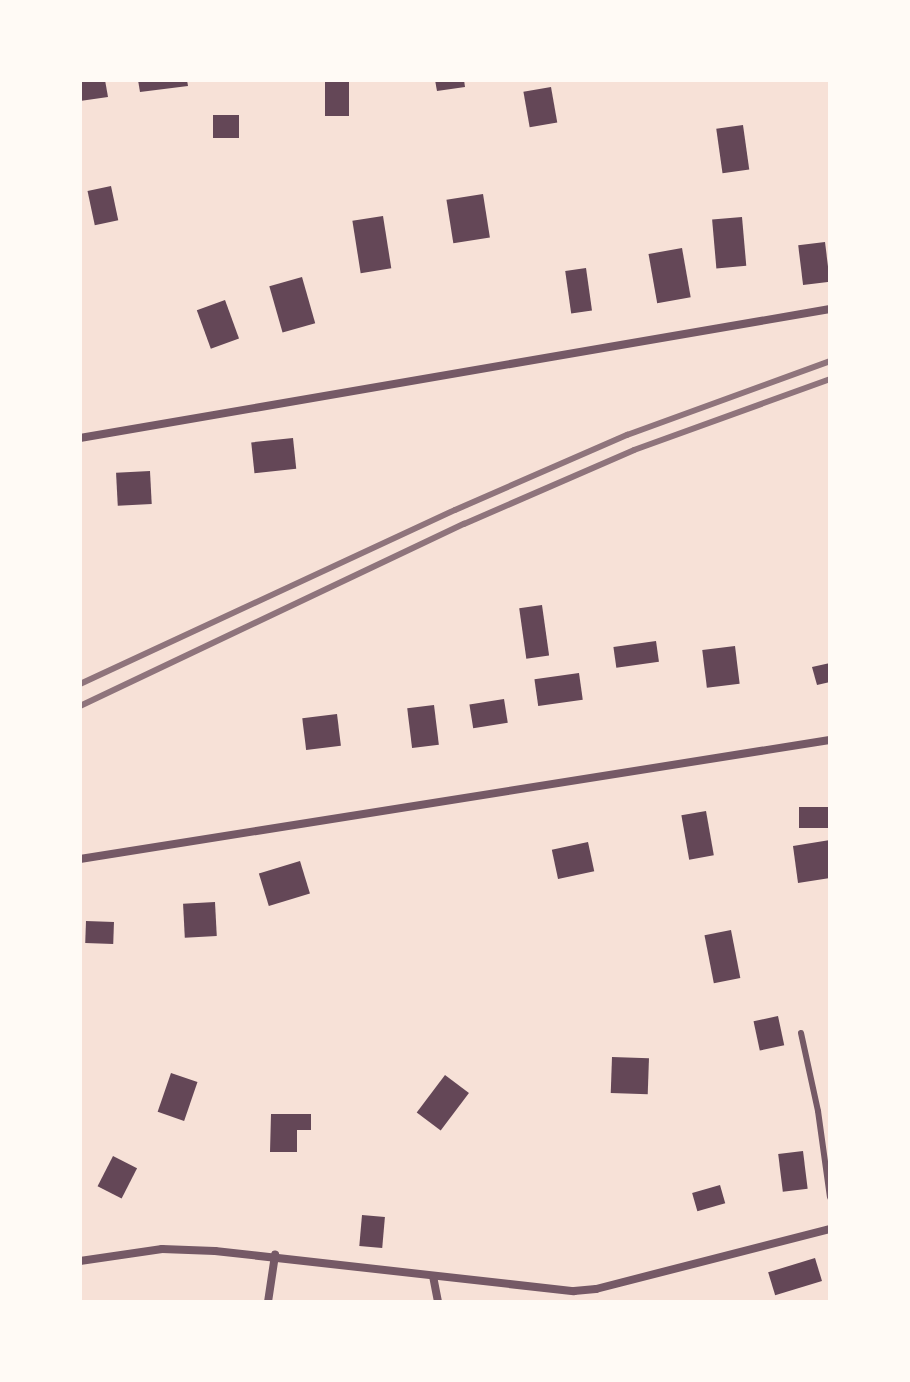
<!DOCTYPE html>
<html>
<head>
<meta charset="utf-8">
<style>
  body { margin:0 }
  #map { position:relative; width:910px; height:1382px; overflow:hidden; background:#f7e1d7; font-family:"PT Sans",sans-serif }
  div>[style] { position:absolute }
  [style*='--x'] { left:calc(var(--x)*1px); top:calc(var(--y)*1px); width:calc(var(--w)*1px); rotate:calc(var(--a)*1deg) }
  .building>* { inset:0; background:#644757; transform-origin:0 0 }
  .service>* { height:6px; margin:-3px; padding:0 3px; transform-origin:3px; border-radius:3px; background:#755966 }
  .minor>* { height:8px; margin:-4px; padding:0 4px; transform-origin:4px; border-radius:4px; background:#755966 }
  .rail>* { height:6px; margin:-3px; padding:0 3px; transform-origin:3px; border-radius:3px; background:#8f747c }
  span { translate:-50% -50%; white-space:nowrap; text-align:center; line-height:1.15; -webkit-text-stroke:8px #fffaf5; paint-order:stroke }
  .frame { position:absolute; inset:0; border:82px solid #fffaf5; pointer-events:none }
</style>
</head>
<body>
<div id="map">
  <div class="building">
    <div style="clip-path:polygon(80px 80px,105px 80px,108px 97px,80px 101px)"></div>
    <div style="clip-path:polygon(138px 80px,187px 80px,188px 86px,140px 92px)"></div>
    <div style="left:325px;top:80px;width:24px;height:36px"></div>
    <div style="clip-path:polygon(435px 80px,464px 80px,465px 87px,437px 91px)"></div>
    <div style="left:551px;top:87px;width:36px;height:28px;rotate:80deg"></div>
    <div style="left:213px;top:115px;width:26px;height:23px"></div>
    <div style="left:743px;top:125px;width:45px;height:27px;rotate:82deg"></div>
    <div style="left:111px;top:186px;width:35px;height:24px;rotate:78deg"></div>
    <div style="left:483px;top:194px;width:44px;height:37px;rotate:81deg"></div>
    <div style="left:383px;top:216px;width:53px;height:31px;rotate:81deg"></div>
    <div style="left:742px;top:217px;width:49px;height:30px;rotate:85deg"></div>
    <div style="left:825px;top:242px;width:40px;height:27px;rotate:83deg"></div>
    <div style="left:682px;top:248px;width:50px;height:34px;rotate:80deg"></div>
    <div style="left:586px;top:268px;width:43px;height:21px;rotate:82deg"></div>
    <div style="left:302px;top:277px;width:48px;height:34px;rotate:74deg"></div>
    <div style="left:225px;top:300px;width:41px;height:30px;rotate:70deg"></div>
    <div style="left:293px;top:438px;width:31px;height:42px;rotate:84deg"></div>
    <div style="left:150px;top:471px;width:33px;height:34px;rotate:87deg"></div>
    <div style="left:542px;top:605px;width:51px;height:23px;rotate:82deg"></div>
    <div style="left:656px;top:641px;width:21px;height:43px;rotate:82deg"></div>
    <div style="left:735px;top:646px;width:38px;height:33px;rotate:83deg"></div>
    <div style="clip-path:polygon(830px 663px,830px 682px,817px 685px,812px 667px)"></div>
    <div style="left:579px;top:673px;width:27px;height:45px;rotate:82deg"></div>
    <div style="left:504px;top:699px;width:24px;height:35px;rotate:81deg"></div>
    <div style="left:434px;top:705px;width:40px;height:27px;rotate:83deg"></div>
    <div style="left:337px;top:714px;width:32px;height:35px;rotate:83deg"></div>
    <div style="left:830px;top:807px;width:21px;height:31px;rotate:90deg"></div>
    <div style="left:706px;top:811px;width:45px;height:25px;rotate:80deg"></div>
    <div style="clip-path:polygon(830px 840px,830px 878px,798px 883px,793px 846px)"></div>
    <div style="left:588px;top:842px;width:30px;height:37px;rotate:78deg"></div>
    <div style="left:300px;top:861px;width:34px;height:43px;rotate:73deg"></div>
    <div style="left:215px;top:902px;width:34px;height:32px;rotate:87deg"></div>
    <div style="left:86px;top:921px;width:28px;height:22px;rotate:2deg"></div>
    <div style="left:731px;top:930px;width:49px;height:27px;rotate:79deg"></div>
    <div style="left:778px;top:1016px;width:30px;height:25px;rotate:78deg"></div>
    <div style="left:612px;top:1057px;width:37px;height:36px;rotate:2deg"></div>
    <div style="left:171px;top:1073px;width:28px;height:41px;rotate:19deg"></div>
    <div style="left:445px;top:1075px;width:30px;height:47px;rotate:37deg"></div>
    <div style="clip-path:polygon(271px 1114px,311px 1114px,311px 1130px,297px 1130px,297px 1152px,270px 1152px)"></div>
    <div style="left:803px;top:1151px;width:38px;height:25px;rotate:83deg"></div>
    <div style="left:113px;top:1156px;width:27px;height:34px;rotate:27deg"></div>
    <div style="left:720px;top:1185px;width:19px;height:29px;rotate:74deg"></div>
    <div style="left:362px;top:1215px;width:23px;height:31px;rotate:5deg"></div>
    <div style="left:815px;top:1258px;width:24px;height:49px;rotate:73deg"></div>
  </div>
  <div class="service">
    <div style="--x:801;--y:1033;--w:80;--a:77.7"></div>
    <div style="--x:818;--y:1111;--w:87;--a:82.1"></div>
  </div>
  <div class="minor">
    <div style="--x:80;--y:438;--w:761;--a:-9.76"></div>
    <div style="--x:80;--y:859;--w:759;--a:-9.02"></div>
    <div style="--x:80;--y:1261;--w:83;--a:-8.3"></div>
    <div style="--x:162;--y:1249;--w:53;--a:2.2"></div>
    <div style="--x:215;--y:1251;--w:361;--a:6.4"></div>
    <div style="--x:574;--y:1291;--w:22;--a:-5"></div>
    <div style="--x:596;--y:1289;--w:242;--a:-14.4"></div>
    <div style="--x:433;--y:1276;--w:26;--a:79"></div>
    <div style="--x:268;--y:1302;--w:48;--a:-81.5"></div>
  </div>
  <div class="rail">
    <div style="--x:80;--y:684;--w:413;--a:-24.9"></div>
    <div style="--x:455;--y:510;--w:188;--a:-23.6"></div>
    <div style="--x:627;--y:435;--w:216;--a:-20"></div>
    <div style="--x:80;--y:706;--w:425;--a:-25.4"></div>
    <div style="--x:464;--y:524;--w:185;--a:-23.5"></div>
    <div style="--x:634;--y:450;--w:208;--a:-19.9"></div>
  </div>
  <div class="frame"></div>
</div>
</body>
</html>
